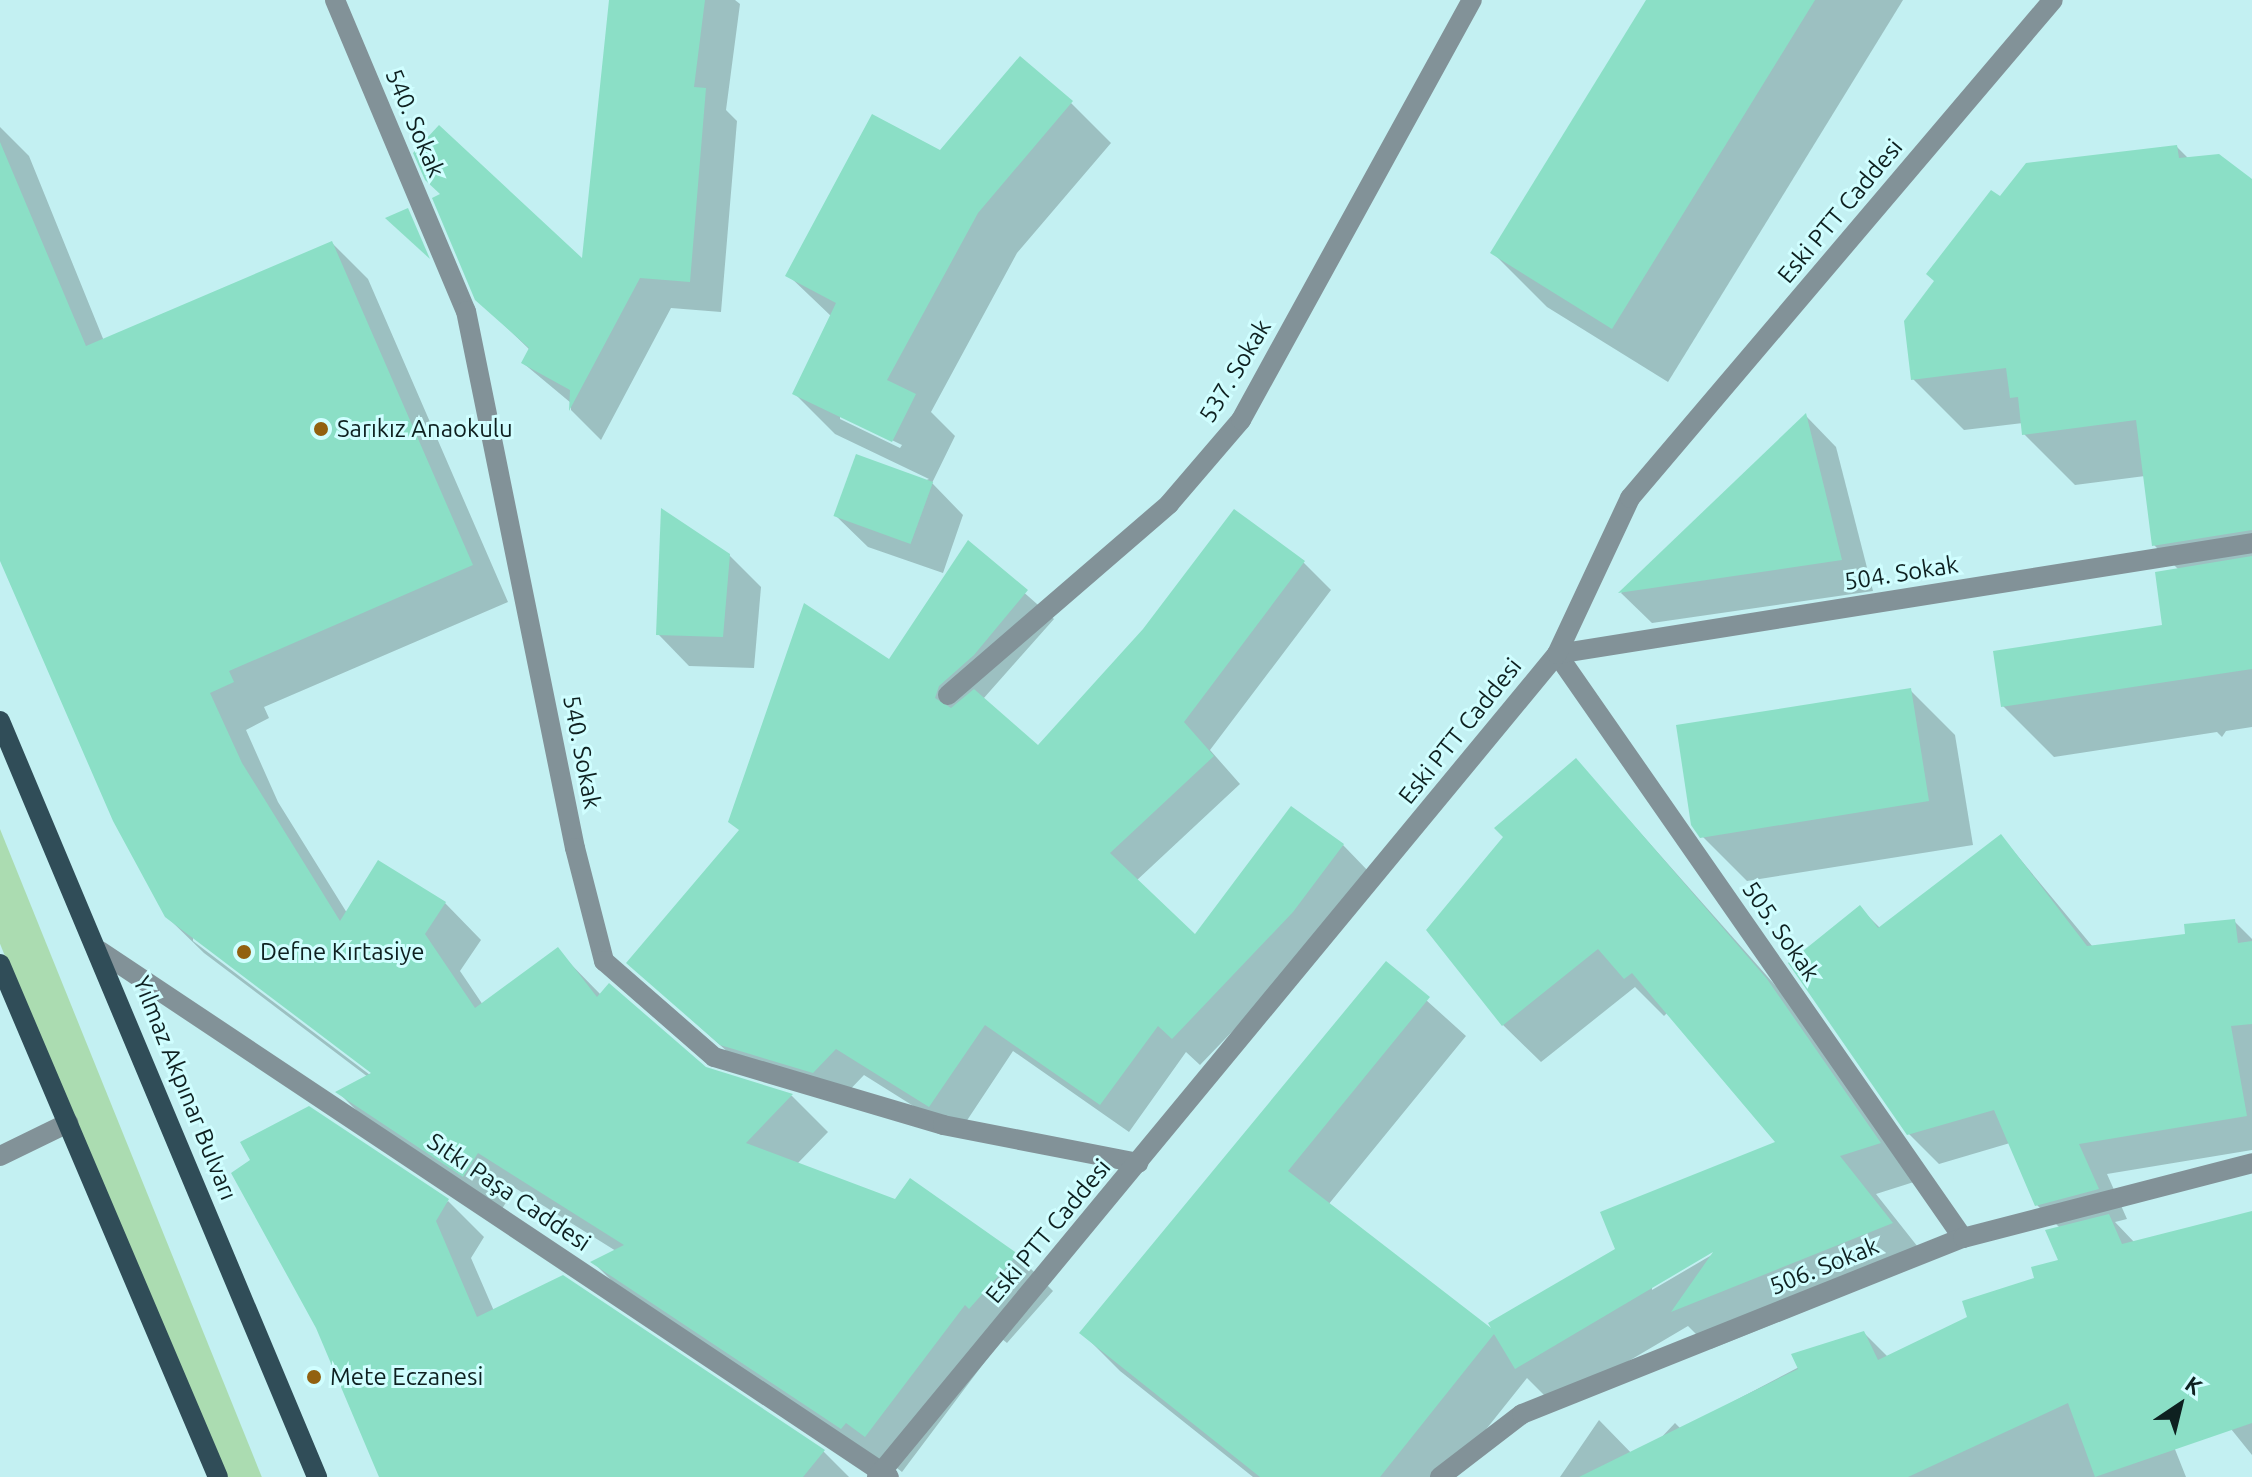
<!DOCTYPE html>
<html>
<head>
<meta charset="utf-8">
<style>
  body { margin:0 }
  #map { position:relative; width:2252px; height:1477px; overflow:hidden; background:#c3f0f2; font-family:Ubuntu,sans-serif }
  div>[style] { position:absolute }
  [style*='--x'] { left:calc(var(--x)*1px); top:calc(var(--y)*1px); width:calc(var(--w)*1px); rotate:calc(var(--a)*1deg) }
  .green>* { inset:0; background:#abdcb1; transform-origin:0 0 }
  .shadow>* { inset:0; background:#0003 }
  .building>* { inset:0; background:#8bdfc6; transform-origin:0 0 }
  .service>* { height:20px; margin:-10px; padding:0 10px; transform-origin:10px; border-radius:10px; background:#829298 }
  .minor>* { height:20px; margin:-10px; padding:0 10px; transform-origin:10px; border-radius:10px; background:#829298 }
  .primary>* { height:20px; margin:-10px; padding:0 10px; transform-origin:10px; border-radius:10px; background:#304d58 }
  .dots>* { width:22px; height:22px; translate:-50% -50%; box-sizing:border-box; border:4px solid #d0feff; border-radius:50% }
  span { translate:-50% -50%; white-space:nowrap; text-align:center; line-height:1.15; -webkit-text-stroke:6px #d0feff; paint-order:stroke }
  .street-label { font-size:24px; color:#0e2020 }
  .poi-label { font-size:24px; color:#0e2020 }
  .left { translate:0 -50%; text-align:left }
  .north { position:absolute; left:2140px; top:1365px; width:80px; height:80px; -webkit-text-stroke:6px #d0feff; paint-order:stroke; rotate:35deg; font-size:22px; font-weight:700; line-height:32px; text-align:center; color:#0e2020 }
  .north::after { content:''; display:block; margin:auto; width:28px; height:36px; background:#0e2020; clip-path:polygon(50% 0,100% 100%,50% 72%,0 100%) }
</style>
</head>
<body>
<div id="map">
  <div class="green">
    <div style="left:0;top:829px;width:701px;height:43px;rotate:68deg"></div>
  </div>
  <div class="shadow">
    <div style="clip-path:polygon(612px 0,735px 0,740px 4px,726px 110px,737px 121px,721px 312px,671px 308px,601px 440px,571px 410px,571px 403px,523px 363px,530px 350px,477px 299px,584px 262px)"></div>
    <div style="clip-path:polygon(1648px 0,1903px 0,1668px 382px,1547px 307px,1493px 253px)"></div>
    <div style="clip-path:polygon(evenodd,1071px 103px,1111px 143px,1017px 253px,931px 412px,955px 436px,932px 483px,963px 515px,943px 573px,868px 547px,836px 516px,929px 479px,835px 434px,795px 394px,832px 317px,788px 275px,941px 153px,1071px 103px,840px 415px,902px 445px,900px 448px,840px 419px,840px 415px)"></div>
    <div style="clip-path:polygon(evenodd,0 127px,29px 156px,104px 341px,332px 243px,368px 279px,508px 602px,264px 707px,269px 718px,246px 730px,278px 802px,347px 913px,445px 903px,481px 940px,460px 971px,483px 1005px,557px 950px,601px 995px,705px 1069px,792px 1096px,828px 1132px,797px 1164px,896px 1201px,911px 1181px,1017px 1255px,1053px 1291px,1007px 1343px,1002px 1339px,902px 1472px,883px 1457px,878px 1464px,629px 1298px,593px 1262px,616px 1251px,515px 1188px,500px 1212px,374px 1128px,339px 1093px,368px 1077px,204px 953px,166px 916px,0 551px,0 127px,193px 936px,380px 1078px,378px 1081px,193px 941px,193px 936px)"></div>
    <div style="clip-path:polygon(2177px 147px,2189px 159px,2252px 182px,2252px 727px,2226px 731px,2222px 737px,2217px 732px,2054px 757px,2003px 706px,2164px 627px,2179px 570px,2154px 545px,2145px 476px,2075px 485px,2024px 434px,2023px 423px,1964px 430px,1913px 379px,2000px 199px)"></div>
    <div style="clip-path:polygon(1806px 416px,1836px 447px,1873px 591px,1652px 623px,1621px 593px)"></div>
    <div style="clip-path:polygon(968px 543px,1054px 619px,983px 699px,1038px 748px,1303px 562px,1331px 590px,1210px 750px,1240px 784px,1136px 881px,1195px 937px,1343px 845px,1370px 873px,1321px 939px,1200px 1065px,1186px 1052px,1129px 1132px,1013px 1051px,958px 1134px,864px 1075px,841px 1099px,750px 1072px,629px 963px,889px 661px)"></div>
    <div style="clip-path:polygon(729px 555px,761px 587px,754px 668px,689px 666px,658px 634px)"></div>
    <div style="clip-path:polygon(1910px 690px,1955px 735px,1973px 845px,1747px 881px,1702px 836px)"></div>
    <div style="clip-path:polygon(evenodd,1576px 760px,1805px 1019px,1917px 1181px,1876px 1194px,1929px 1261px,1711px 1349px,1688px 1326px,1554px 1405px,1527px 1378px,1448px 1477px,1253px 1477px,1120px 1371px,1082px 1333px,1386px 964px,1466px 1036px,1328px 1205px,1497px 1336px,1779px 1142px,1668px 1012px,1664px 1016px,1635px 987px,1541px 1062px,1503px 1025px,1576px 760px,1720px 1245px,1722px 1249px,1652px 1290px,1652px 1286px,1720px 1245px)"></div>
    <div style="clip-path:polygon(2001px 836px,2093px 947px,2187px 936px,2234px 921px,2252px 939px,2252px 1150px,2107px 1174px,2127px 1219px,2115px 1222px,2135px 1243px,2252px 1213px,2252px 1455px,2073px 1233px,2067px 1235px,2037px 1205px,2010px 1143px,1939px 1164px,1909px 1134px,1860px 908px,1881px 929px)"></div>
    <div style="clip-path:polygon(448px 1201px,484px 1237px,471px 1258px,494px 1311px,823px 1451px,849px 1477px,382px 1477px,318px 1327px)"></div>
    <div style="clip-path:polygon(2112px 1291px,2186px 1477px,1560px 1477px,1599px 1420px,1639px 1461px,1675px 1423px,1681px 1429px,1864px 1333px,1888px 1357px)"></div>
  </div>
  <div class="building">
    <div style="clip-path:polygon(609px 0,705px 0,694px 87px,706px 88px,690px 282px,640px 278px,569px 411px,570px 390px,521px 363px,529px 348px,475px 300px,432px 198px,440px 194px,425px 180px,413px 153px,439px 125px,582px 258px)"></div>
    <div style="clip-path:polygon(1646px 0,1815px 0,1612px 329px,1490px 253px)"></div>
    <div style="clip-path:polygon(1020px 56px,1073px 101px,978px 213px,887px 380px,916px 394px,892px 442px,792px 394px,836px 303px,785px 276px,872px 114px,940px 150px)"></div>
    <div style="clip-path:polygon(0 142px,86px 346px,332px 241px,473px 565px,229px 671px,234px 682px,210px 693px,242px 763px,340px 921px,378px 860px,446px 902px,425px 934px,475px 1008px,558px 947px,597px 997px,609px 983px,706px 1067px,793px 1094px,746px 1143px,895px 1199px,910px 1178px,1018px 1254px,969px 1309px,965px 1305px,865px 1437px,846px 1423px,841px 1429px,590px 1262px,624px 1245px,478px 1153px,463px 1177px,335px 1092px,371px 1073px,165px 917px,113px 821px,0 561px)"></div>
    <div style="clip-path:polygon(2177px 145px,2179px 158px,2219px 154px,2252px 179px,2252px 530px,2152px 546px,2136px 420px,2022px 435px,2018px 397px,2010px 398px,2006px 368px,1911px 380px,1904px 321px,1934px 281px,1926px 274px,1991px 190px,2000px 196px,2026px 163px)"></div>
    <div style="clip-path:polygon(408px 208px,430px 259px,385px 218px)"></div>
    <div style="clip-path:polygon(1806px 413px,1842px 560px,1618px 593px)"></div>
    <div style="left:856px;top:454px;width:82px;height:66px;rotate:20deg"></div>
    <div style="clip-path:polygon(661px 508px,730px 554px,723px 637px,656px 635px)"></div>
    <div style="clip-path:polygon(1234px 509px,1305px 561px,1184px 722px,1214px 756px,1110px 853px,1195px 934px,1291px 806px,1344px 844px,1293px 912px,1172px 1039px,1158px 1026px,1100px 1105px,985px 1025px,929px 1107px,836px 1049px,813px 1073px,720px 1045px,626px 963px,739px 830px,728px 822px,804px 603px,889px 659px,968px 540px,1028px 590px,974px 655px,939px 686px,935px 698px,951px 708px,974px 689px,1038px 745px,1143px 629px)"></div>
    <div style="clip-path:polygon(2252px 556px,2252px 669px,2001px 707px,1993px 651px,2162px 625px,2155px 572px)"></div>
    <div style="clip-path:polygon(1911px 688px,1929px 801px,1700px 838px,1691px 825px,1676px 725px)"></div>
    <div style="clip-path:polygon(1576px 758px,1767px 979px,1881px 1143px,1840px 1156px,1893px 1223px,1671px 1312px,1713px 1252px,1515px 1369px,1494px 1334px,1380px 1477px,1260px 1477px,1079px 1333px,1386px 961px,1430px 997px,1288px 1171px,1491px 1328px,1488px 1323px,1615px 1249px,1600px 1212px,1775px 1142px,1632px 973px,1624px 979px,1598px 949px,1502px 1026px,1426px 930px,1503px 837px,1494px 828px)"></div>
    <div style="clip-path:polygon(2001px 834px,2087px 946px,2185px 934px,2184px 924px,2235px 919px,2238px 943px,2252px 941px,2252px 1024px,2231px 1026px,2247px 1116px,2079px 1144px,2099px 1189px,2035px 1206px,1994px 1110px,1907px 1135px,1788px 963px,1860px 905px,1878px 928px)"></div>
    <div style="clip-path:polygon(309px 1106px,449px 1199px,436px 1221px,477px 1317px,563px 1275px,825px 1450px,803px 1477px,379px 1477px,316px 1328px,231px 1173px,250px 1160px,240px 1142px)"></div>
    <div style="clip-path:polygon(2252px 1211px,2252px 1423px,2095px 1477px,2068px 1403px,1908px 1477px,1579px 1477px,1798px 1369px,1791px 1354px,1864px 1331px,1878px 1360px,1967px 1317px,1962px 1301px,2034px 1278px,2031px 1267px,2058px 1260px,2045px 1230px,2109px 1214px,2122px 1244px)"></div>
  </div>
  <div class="service">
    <div style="--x:0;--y:1156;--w:76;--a:-25.9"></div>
  </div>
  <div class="minor">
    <div style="--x:335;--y:0;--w:337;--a:67.2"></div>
    <div style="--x:466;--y:311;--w:548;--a:78.53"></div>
    <div style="--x:575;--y:848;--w:117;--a:75.6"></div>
    <div style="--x:604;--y:961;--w:146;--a:41.1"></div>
    <div style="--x:714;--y:1057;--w:239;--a:16.5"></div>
    <div style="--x:943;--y:1125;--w:199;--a:11"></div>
    <div style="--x:948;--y:695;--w:292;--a:-40.8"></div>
    <div style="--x:1169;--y:504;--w:111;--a:-49.4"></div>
    <div style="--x:1241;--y:420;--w:479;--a:-61.2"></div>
    <div style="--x:100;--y:951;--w:948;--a:33.69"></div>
    <div style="--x:1963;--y:1238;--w:711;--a:-124.81"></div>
    <div style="--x:1557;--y:654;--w:704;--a:-9.07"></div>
    <div style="--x:877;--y:1477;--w:1068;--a:-50.43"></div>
    <div style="--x:1557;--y:654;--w:172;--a:-64.9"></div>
    <div style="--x:1630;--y:498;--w:653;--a:-49.66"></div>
    <div style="--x:1440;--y:1477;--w:103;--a:-37.5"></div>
    <div style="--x:1522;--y:1414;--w:475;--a:-21.8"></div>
    <div style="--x:1963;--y:1238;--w:299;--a:-14.5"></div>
  </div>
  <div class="primary">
    <div style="--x:0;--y:721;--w:820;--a:67.25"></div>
    <div style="--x:0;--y:964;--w:557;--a:66.98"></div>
  </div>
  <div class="dots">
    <div style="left:321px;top:429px;background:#926110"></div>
    <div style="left:244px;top:952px;background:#926110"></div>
    <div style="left:314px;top:1377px;background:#926110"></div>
  </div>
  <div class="street-label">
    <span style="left:415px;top:123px;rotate:67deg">540. Sokak</span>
    <span style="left:1840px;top:211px;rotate:-50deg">Eski PTT Caddesi</span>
    <span style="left:1235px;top:371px;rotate:-59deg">537. Sokak</span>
    <span style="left:1901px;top:573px;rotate:-9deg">504. Sokak</span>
    <span style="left:1460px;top:731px;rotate:-51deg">Eski PTT Caddesi</span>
    <span style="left:582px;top:752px;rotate:79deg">540. Sokak</span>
    <span style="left:1781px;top:931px;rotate:55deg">505. Sokak</span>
    <span style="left:185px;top:1088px;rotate:68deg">Yılmaz Akpınar Bulvarı</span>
    <span style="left:509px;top:1192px;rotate:34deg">Sıtkı Paşa Caddesi</span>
    <span style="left:1048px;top:1231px;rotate:-50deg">Eski PTT Caddesi</span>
    <span style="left:1824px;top:1266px;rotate:-22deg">506. Sokak</span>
  </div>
  <div class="poi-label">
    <span class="left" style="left:337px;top:429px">Sarıkız Anaokulu</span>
    <span class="left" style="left:260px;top:952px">Defne Kırtasiye</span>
    <span class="left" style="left:330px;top:1377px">Mete Eczanesi</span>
  </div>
  <div class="north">K</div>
</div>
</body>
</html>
